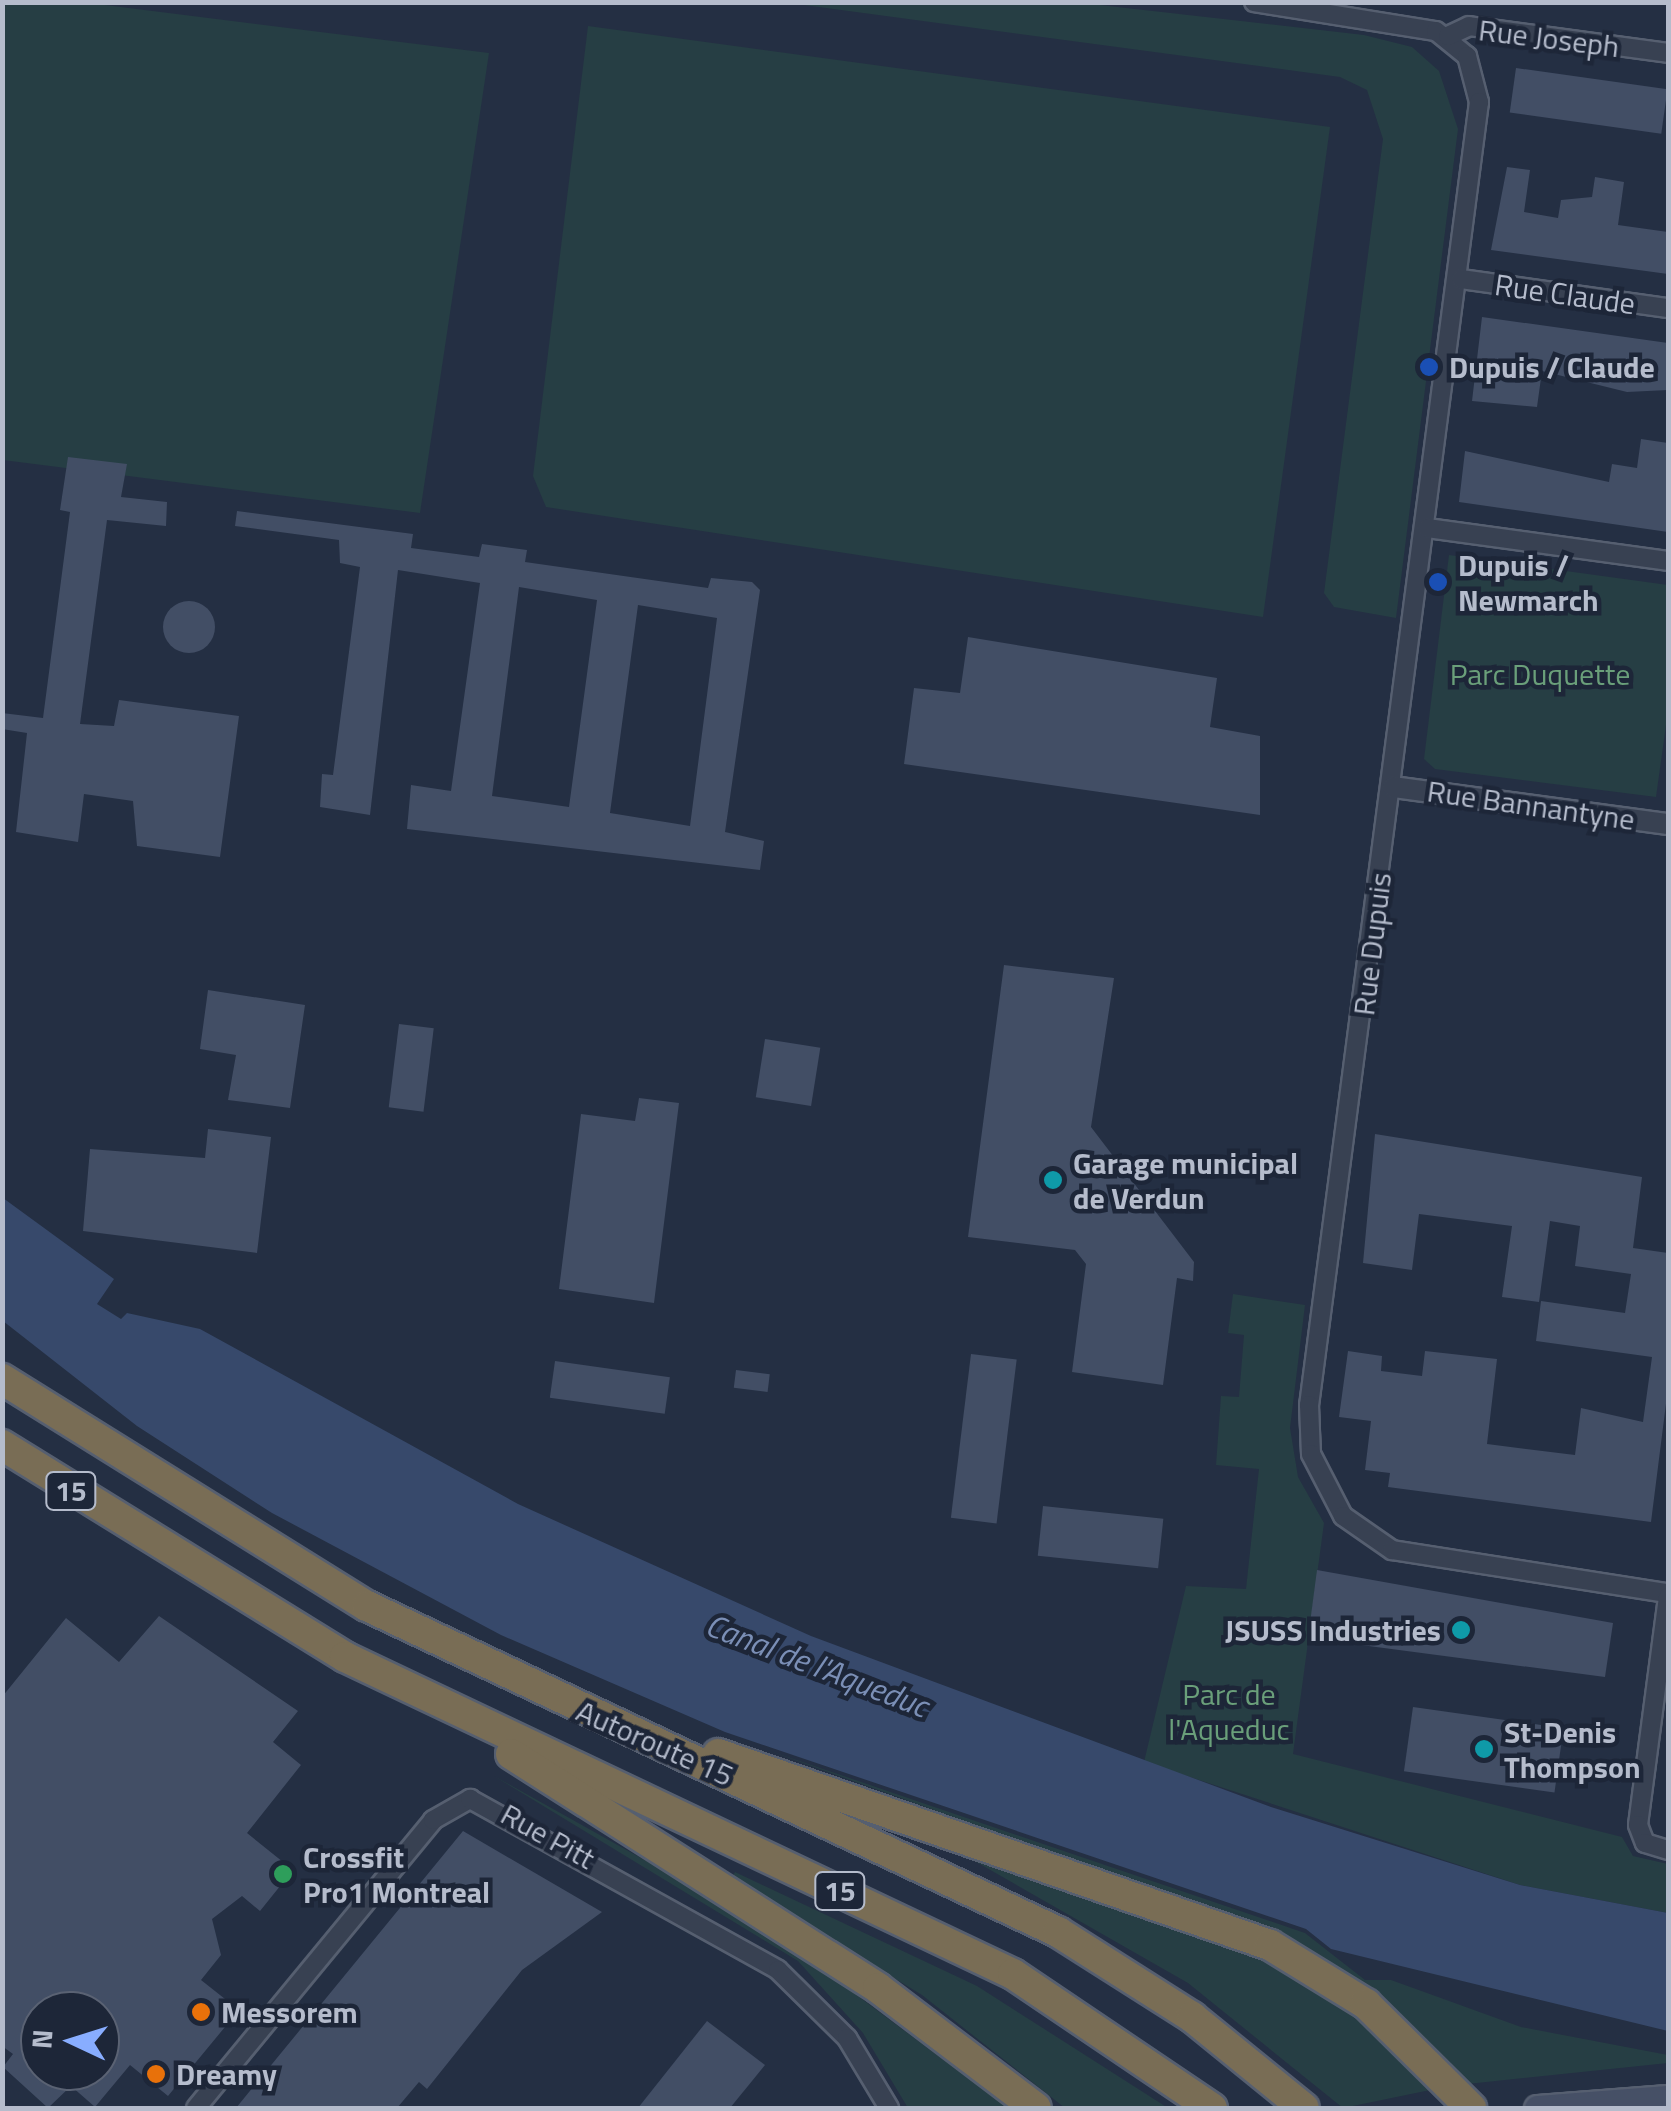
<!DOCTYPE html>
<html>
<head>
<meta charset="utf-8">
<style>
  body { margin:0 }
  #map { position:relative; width:1671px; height:2111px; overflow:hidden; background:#242f43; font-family:"Titillium Web",sans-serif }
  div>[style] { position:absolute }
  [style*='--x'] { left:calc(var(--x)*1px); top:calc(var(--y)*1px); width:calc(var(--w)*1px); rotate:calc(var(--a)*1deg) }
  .green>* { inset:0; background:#263e44 }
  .water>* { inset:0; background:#37496b }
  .building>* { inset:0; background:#424e65; transform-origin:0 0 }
  .round { border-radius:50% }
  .roads { filter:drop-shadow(2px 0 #565f70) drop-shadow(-2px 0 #565f70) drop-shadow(0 2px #565f70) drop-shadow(0 -2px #565f70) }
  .minor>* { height:18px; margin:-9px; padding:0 9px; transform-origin:9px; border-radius:9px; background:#384152 }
  .tertiary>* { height:20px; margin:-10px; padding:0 10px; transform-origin:10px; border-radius:10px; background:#384152 }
  .secondary>* { height:25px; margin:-12.5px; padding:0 12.5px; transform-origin:12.5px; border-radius:12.5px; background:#465066 }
  .motorway>* { height:30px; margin:-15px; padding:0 15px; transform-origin:15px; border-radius:15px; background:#796d55 }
  .dots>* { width:28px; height:28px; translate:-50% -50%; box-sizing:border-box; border:5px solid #1d2638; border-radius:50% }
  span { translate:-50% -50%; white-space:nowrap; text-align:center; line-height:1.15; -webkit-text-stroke:9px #1d2638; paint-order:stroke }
  .shield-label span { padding:2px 8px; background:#1d2638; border:2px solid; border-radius:8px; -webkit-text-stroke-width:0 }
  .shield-label { font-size:28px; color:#b5bccc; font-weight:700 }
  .street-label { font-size:30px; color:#b5bccc }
  .poi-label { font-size:30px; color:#b5bccc; font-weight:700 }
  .left { translate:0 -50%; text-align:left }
  .right { translate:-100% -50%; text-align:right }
  .park-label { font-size:30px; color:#6a9f7a }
  .water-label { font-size:32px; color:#7b8fb6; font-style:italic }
  .frame { position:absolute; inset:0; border:5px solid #b5bccc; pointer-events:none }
  .north { position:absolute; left:20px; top:1991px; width:100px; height:100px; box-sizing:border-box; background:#1d2638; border:2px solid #5a6273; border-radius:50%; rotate:274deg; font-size:28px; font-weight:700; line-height:40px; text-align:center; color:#b5bccc }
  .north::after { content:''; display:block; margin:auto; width:35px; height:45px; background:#88adff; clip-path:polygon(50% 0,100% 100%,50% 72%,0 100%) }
</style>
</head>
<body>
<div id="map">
  <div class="green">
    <div style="clip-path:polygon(3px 3px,89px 3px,489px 53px,420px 513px,3px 460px)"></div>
    <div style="clip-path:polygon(789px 3px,1082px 3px,1364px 35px,1412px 47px,1439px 71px,1458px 129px,1396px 618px,1334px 607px,1324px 593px,1383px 139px,1367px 90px,1340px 77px)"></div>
    <div style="clip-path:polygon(588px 26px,1330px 127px,1263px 617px,546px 507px,533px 476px)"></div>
    <div style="clip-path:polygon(1449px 555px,1668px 585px,1668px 711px,1656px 797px,1435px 769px,1424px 759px)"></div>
    <div style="clip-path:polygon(1233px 1294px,1305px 1305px,1290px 1428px,1298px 1477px,1324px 1523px,1293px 1754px,1622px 1837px,1633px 1856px,1668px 1864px,1668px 1913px,1520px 1885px,1144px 1762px,1186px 1586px,1246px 1589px,1259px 1469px,1216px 1465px,1221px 1396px,1239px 1397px,1244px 1335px,1228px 1333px)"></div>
    <div style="clip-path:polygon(767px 1750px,1305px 1933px,1365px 1980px,1391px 1980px,1521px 2027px,1668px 2055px,1668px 2063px,1467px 2084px,1262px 1928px)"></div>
    <div style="clip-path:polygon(494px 1776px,768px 1929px,1008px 2108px,908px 2108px,863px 2033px,798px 1961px)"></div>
    <div style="clip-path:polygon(967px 1847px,1249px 1948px,1333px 1994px,1440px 2088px,1343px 2108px,1188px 1983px,964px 1855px)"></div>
    <div style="clip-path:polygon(735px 1872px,977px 1986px,1168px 2108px,1065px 2108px,922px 1995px,731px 1879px)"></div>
  </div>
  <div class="water">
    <div style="clip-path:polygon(3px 1198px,114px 1279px,97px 1304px,121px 1319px,127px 1313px,200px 1329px,518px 1504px,811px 1636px,1271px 1807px,1520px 1885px,1668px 1913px,1668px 2031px,1331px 1949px,1306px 1929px,725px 1732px,501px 1635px,272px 1513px,137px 1426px,3px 1321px)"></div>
  </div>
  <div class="building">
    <div style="left:1516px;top:68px;width:153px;height:45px;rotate:8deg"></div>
    <div style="clip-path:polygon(1507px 167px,1530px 170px,1524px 212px,1558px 218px,1561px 200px,1592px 197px,1595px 177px,1624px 182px,1618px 225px,1668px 232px,1668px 274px,1491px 250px)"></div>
    <div style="clip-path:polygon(1482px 317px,1668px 343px,1668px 390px,1627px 392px,1542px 371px,1537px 407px,1472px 401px)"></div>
    <div style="clip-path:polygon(1641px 439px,1668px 443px,1668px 532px,1459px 502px,1465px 451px,1609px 482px,1612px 464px,1637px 468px)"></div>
    <div style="clip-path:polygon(68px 457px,127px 464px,121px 497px,167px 502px,166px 526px,107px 520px,80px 724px,114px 726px,119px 700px,239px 716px,220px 857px,137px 846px,133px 801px,84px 794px,78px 842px,16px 832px,27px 733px,2px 729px,2px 713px,43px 718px,70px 512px,60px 510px)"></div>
    <div style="clip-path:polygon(evenodd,237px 511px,413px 534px,411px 548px,479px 557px,482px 544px,527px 550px,525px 562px,708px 588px,711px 578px,752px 582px,760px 590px,725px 832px,764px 841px,760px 870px,407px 829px,411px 785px,451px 791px,480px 583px,398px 570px,370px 815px,320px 807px,322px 774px,333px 775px,360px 567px,340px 563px,339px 540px,235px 526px,237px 511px,519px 587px,597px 600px,569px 807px,492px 796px,519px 587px,237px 511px,638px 605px,717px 618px,690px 826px,610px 813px,638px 605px)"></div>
    <div class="round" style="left:163px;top:601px;width:52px;height:52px"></div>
    <div style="clip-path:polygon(968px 637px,1217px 678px,1210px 727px,1260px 736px,1260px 815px,904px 764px,914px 688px,960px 693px)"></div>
    <div style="clip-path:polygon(1004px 965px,1114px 978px,1091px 1127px,1194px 1262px,1193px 1281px,1177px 1278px,1163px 1385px,1072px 1372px,1086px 1264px,1075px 1250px,968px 1237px)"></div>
    <div style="clip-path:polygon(208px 990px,305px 1005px,290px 1108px,228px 1100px,236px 1055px,200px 1049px)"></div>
    <div style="left:399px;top:1024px;width:35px;height:84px;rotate:7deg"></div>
    <div style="left:765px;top:1039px;width:56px;height:59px;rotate:9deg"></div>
    <div style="clip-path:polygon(639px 1098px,679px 1103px,654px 1303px,559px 1289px,581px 1114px,635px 1121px)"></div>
    <div style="clip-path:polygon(208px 1129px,271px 1137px,257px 1253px,83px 1231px,90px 1149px,205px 1158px)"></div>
    <div style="clip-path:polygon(1375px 1134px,1642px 1177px,1633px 1248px,1668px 1253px,1668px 1388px,1651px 1522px,1388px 1487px,1390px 1473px,1365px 1470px,1371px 1421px,1339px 1417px,1348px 1351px,1382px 1356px,1381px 1371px,1422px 1376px,1425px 1351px,1497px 1359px,1487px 1444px,1575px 1455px,1581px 1408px,1643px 1422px,1652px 1357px,1536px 1341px,1541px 1301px,1625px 1313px,1631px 1274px,1575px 1266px,1580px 1226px,1550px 1221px,1539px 1302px,1502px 1297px,1512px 1226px,1419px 1214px,1412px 1270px,1363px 1263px)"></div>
    <div style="left:971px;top:1354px;width:46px;height:165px;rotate:7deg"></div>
    <div style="left:555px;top:1361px;width:116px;height:37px;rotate:8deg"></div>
    <div style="left:736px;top:1370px;width:34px;height:18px;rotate:7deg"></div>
    <div style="left:1043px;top:1506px;width:121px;height:50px;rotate:6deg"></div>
    <div style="clip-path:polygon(1317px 1570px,1613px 1623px,1605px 1677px,1308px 1638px)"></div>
    <div style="clip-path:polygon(evenodd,159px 1616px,298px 1711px,273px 1742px,301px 1765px,247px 1833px,293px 1870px,260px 1911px,242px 1896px,212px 1919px,221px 1955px,201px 1980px,239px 2010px,168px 2096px,130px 2065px,95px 2107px,71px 2086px,48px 2108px,3px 2067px,13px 2054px,2px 2046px,2px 1697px,66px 1618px,119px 1662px,159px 1616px,40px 2011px,100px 2011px,100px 2071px,40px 2071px,40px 2011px)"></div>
    <div style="left:1413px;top:1707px;width:152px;height:65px;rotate:8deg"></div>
    <div style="clip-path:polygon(463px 1831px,602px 1912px,522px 1970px,427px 2089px,419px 2082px,397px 2108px,236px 2108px)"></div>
    <div style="clip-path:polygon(707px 2021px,765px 2065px,730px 2108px,638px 2108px)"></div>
  </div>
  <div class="roads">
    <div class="minor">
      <div style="--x:1254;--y:2;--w:184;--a:9.1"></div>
      <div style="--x:1436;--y:31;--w:40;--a:39"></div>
      <div style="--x:1467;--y:56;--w:48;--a:75.4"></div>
      <div style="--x:1479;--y:102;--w:1314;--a:97.43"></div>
      <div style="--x:1309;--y:1405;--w:49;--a:87.7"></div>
      <div style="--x:1311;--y:1454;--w:70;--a:62.7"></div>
      <div style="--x:1343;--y:1516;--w:60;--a:34.8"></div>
      <div style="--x:1392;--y:1550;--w:279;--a:8.9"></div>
      <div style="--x:1448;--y:36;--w:23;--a:-25"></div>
      <div style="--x:1469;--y:26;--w:201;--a:7.7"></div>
      <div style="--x:1461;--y:279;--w:209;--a:8"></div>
      <div style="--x:1427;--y:528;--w:243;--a:7.8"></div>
      <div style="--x:1668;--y:1597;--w:230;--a:97.5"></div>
      <div style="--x:1638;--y:1825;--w:19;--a:69"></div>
      <div style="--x:1645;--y:1843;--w:24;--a:17"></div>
      <div style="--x:196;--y:2108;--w:373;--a:-50.5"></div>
      <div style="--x:433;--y:1820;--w:43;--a:-29.6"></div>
      <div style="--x:470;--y:1799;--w:352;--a:29"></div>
      <div style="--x:778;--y:1970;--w:97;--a:44.6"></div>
      <div style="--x:847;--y:2038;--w:82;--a:59"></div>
    </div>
    <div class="tertiary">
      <div style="--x:1393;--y:787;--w:277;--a:7.7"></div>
    </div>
    <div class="secondary">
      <div style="--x:1537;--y:2108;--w:131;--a:-4.4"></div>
    </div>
    <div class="motorway">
      <div style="--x:2;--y:1379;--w:430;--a:31.9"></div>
      <div style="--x:367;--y:1606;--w:764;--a:25.26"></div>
      <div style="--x:1058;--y:1932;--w:159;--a:32.4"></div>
      <div style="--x:1192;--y:2017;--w:144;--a:39.1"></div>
      <div style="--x:2;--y:1445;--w:403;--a:31.7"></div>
      <div style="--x:345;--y:1657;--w:739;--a:25.39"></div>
      <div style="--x:1013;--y:1974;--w:240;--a:34"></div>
      <div style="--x:511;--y:1754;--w:435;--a:32.5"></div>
      <div style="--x:878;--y:1988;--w:198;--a:37.2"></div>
      <div style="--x:718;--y:1754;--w:584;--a:19.09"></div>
      <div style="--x:1270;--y:1945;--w:113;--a:31.6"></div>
      <div style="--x:1366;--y:2004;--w:148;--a:44.7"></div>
    </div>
  </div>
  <div class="dots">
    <div style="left:1429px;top:367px;background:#1a4fb4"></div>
    <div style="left:1438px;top:582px;background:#1a4fb4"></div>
    <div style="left:1053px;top:1180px;background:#0f9aa8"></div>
    <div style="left:1461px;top:1630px;background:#0f9aa8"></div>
    <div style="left:1484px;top:1749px;background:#0f9aa8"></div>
    <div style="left:283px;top:1874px;background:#2e9e5b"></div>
    <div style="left:201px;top:2012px;background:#e8710a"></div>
    <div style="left:156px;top:2074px;background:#e8710a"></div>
  </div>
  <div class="shield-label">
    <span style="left:71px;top:1491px">15</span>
    <span style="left:840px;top:1891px">15</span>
  </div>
  <div class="street-label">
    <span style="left:1549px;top:38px;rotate:7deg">Rue Joseph</span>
    <span style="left:1565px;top:294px;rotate:8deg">Rue Claude</span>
    <span style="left:1531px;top:805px;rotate:8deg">Rue Bannantyne</span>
    <span style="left:1372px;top:944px;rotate:-83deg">Rue Dupuis</span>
    <span style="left:655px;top:1743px;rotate:24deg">Autoroute 15</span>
    <span style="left:548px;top:1836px;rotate:29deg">Rue Pitt</span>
  </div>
  <div class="poi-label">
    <span class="left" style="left:1449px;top:367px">Dupuis / Claude</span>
    <span class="left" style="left:1458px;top:582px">Dupuis /<br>Newmarch</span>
    <span class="left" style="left:1073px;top:1180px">Garage municipal<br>de Verdun</span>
    <span class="right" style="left:1441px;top:1630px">JSUSS Industries</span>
    <span class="left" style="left:1504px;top:1749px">St-Denis<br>Thompson</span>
    <span class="left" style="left:303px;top:1874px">Crossfit<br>Pro1 Montreal</span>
    <span class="left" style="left:221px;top:2012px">Messorem</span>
    <span class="left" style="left:176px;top:2074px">Dreamy</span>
  </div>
  <div class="park-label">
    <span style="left:1540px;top:674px">Parc Duquette</span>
    <span style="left:1229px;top:1711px">Parc de<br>l'Aqueduc</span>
  </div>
  <div class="water-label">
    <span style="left:817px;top:1665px;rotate:21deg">Canal de l'Aqueduc</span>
  </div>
  <div class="frame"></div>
  <div class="north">N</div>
</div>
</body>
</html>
